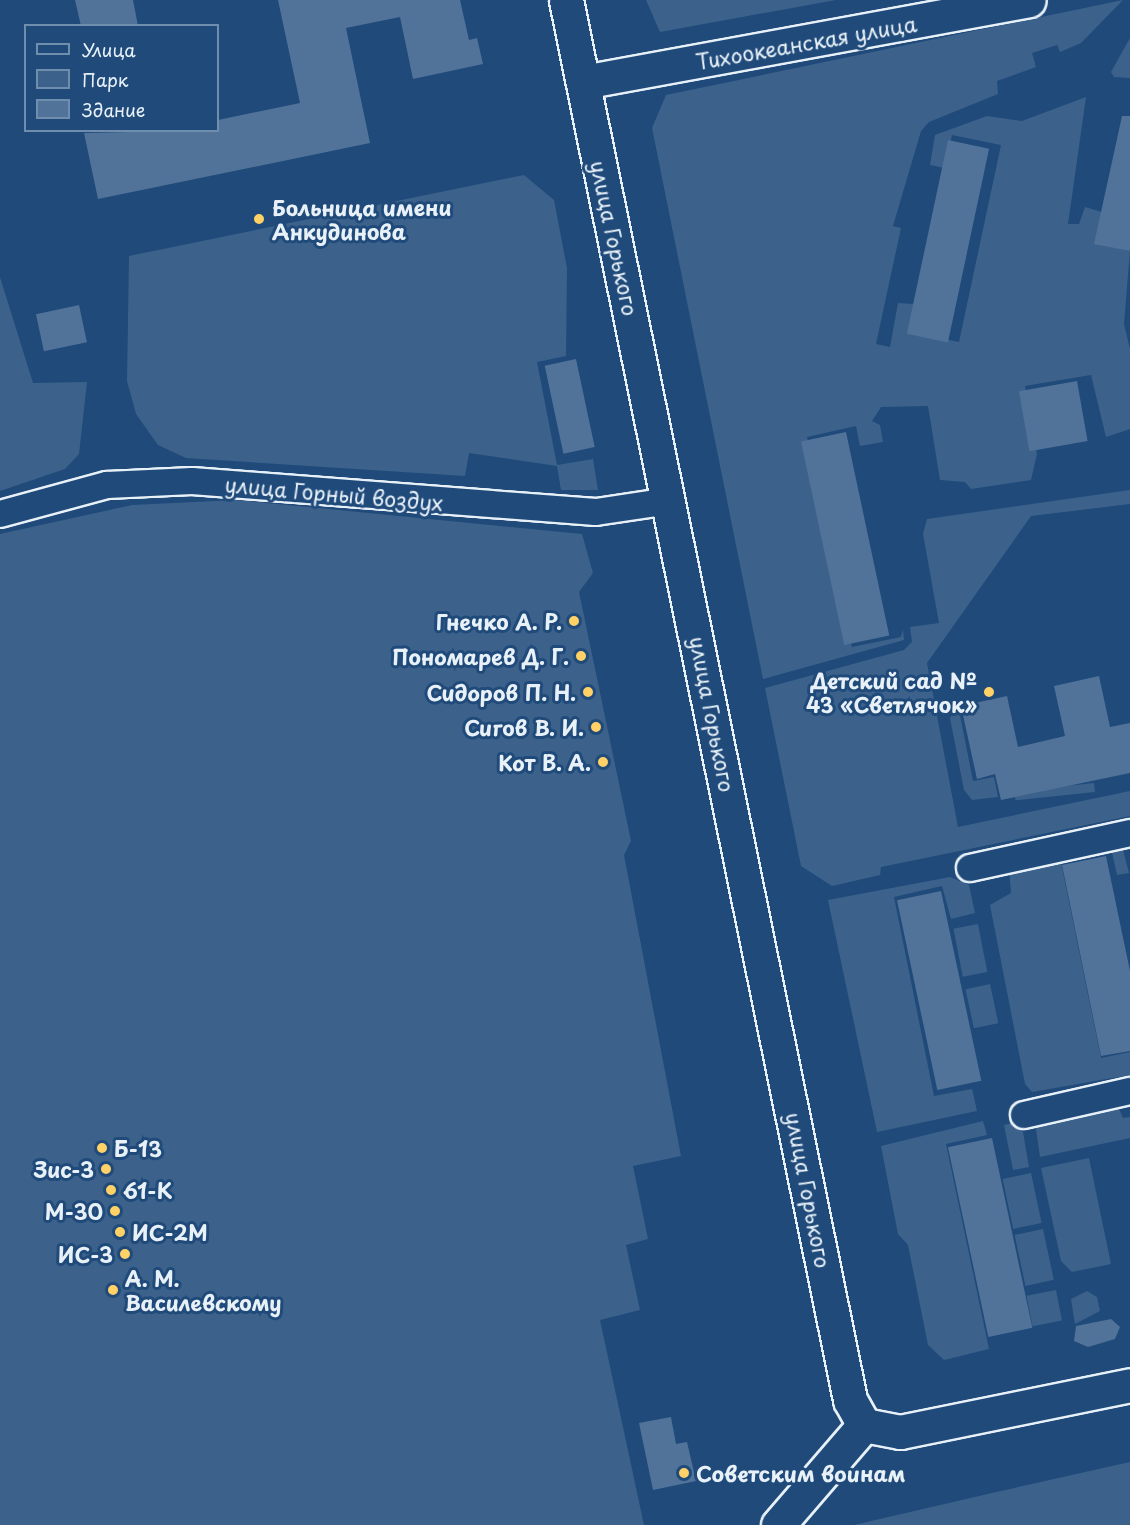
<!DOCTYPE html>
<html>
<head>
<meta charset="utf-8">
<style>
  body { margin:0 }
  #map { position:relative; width:1130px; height:1525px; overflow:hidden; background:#1f4a7a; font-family:"Playpen Sans",sans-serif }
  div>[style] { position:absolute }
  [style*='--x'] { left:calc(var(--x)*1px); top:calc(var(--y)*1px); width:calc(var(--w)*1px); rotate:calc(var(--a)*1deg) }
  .green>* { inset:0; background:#3c628c; transform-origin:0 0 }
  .building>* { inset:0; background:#517399; transform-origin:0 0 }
  .roads { filter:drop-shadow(2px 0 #e8f1f8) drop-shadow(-2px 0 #e8f1f8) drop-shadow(0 2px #e8f1f8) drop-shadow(0 -2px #e8f1f8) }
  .minor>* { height:26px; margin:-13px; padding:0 13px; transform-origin:13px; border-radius:13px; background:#1f4a7a }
  .tertiary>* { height:33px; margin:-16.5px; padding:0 16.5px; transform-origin:16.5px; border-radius:16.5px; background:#1f4a7a }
  .secondary>* { height:33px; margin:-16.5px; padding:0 16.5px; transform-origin:16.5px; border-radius:16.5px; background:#1f4a7a }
  .dots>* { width:16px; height:16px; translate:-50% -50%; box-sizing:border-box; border:3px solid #1f4a7a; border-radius:50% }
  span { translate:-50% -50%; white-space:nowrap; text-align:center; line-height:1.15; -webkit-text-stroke:6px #1f4a7a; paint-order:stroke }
  .street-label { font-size:21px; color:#e8f1f8 }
  .poi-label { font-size:21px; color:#e8f1f8; font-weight:700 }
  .left { translate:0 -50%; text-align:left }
  .right { translate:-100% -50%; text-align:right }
  .legend { position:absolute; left:24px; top:24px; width:195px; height:108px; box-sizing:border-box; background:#1f4a7a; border:2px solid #6f8dac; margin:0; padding:8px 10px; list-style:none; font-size:18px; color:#e8f1f8 }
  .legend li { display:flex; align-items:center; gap:12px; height:30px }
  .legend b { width:30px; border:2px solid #6f8dac }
</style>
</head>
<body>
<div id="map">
  <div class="green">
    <div style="clip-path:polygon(646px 0,836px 0,660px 32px)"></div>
    <div style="clip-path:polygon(1123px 0,1081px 43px,1060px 52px,1057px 45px,1032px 53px,1036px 67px,997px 81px,998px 94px,929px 122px,921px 131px,893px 226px,901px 228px,876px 344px,890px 347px,898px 303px,914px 304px,909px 332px,959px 342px,1001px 145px,952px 135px,944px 168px,930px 165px,935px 135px,987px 116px,1022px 121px,1086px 97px,1068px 224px,1079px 224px,1085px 207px,1102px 212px,1096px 243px,1130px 251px,1124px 324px,1130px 349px,1130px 429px,1106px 437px,1091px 375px,1025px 386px,1037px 454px,1031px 480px,971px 489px,965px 482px,940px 480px,928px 406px,881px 407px,872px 421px,880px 425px,883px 442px,860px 446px,856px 426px,807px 437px,852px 647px,901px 637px,903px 629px,904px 640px,763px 679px,652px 128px,666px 95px)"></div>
    <div style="clip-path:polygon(1130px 38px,1130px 78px,1114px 77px,1111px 72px)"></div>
    <div style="clip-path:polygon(524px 175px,554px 200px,567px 268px,566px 356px,537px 362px,557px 465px,593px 459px,598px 490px,561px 490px,557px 466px,469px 453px,465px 476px,186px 458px,158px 445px,136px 414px,127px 381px,129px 256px)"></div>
    <div style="clip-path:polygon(0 277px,33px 383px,87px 382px,79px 454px,65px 469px,0 491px)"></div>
    <div style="clip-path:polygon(1130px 490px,1130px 504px,1031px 516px,927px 663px,958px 827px,1130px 791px,1130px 816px,881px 867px,880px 875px,832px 886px,801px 866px,765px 688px,904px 650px,912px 642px,910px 627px,939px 623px,923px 534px,927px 519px)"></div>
    <div style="clip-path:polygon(237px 500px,582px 534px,593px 573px,579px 592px,631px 841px,624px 855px,681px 1156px,633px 1166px,648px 1239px,626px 1245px,640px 1310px,600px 1320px,644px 1525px,0 1525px,0 534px,132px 505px)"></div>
    <div style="clip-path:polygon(958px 705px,973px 781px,994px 777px,998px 797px,972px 800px,964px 790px,950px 718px)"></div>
    <div style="left:1094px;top:783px;width:9px;height:80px;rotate:84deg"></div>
    <div style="clip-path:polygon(1122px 846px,1129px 873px,1117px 875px,1112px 852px,1061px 863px,1101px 1058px,1130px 1052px,1130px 1075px,1032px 1092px,1025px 1084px,990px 905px,1011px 893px,1009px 869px)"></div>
    <div style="clip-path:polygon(950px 877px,969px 885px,975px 913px,951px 919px,942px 886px,894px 897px,934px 1096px,972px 1089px,977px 1111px,877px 1132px,828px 900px)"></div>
    <div style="left:978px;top:924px;width:49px;height:25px;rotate:79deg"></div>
    <div style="left:990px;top:984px;width:40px;height:25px;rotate:78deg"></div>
    <div style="clip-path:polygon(1117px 1104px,1123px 1118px,1130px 1117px,1130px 1138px,1040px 1157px,1035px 1122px)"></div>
    <div style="clip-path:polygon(983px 1121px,987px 1135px,946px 1144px,989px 1349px,944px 1360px,928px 1345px,908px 1245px,898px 1234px,881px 1146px)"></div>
    <div style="clip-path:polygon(1013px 1123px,1023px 1132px,1029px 1167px,1013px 1170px,1004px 1125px)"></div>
    <div style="clip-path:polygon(1089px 1158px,1111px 1264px,1072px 1272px,1061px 1261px,1041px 1168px)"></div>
    <div style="left:1031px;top:1173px;width:51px;height:29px;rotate:78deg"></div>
    <div style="left:1043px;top:1229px;width:52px;height:29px;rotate:78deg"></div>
    <div style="left:1056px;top:1290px;width:31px;height:30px;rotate:79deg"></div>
    <div style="clip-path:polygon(1087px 1291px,1097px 1297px,1100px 1311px,1075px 1324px,1071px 1299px)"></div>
    <div style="clip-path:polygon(1130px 1462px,1130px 1525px,854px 1525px,992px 1493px)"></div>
  </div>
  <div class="building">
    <div style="clip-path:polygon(75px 0,133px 0,138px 26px,81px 26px)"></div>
    <div style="clip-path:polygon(278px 0,460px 0,469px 40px,477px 38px,483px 64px,413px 79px,400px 17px,346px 28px,370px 143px,98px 199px,84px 133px,218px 130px,218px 120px,300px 103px)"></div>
    <div style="clip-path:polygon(1122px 116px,1130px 116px,1130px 251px,1094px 244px)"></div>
    <div style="left:948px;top:140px;width:42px;height:198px;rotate:12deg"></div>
    <div style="left:79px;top:305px;width:38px;height:44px;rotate:78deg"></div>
    <div style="left:576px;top:359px;width:90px;height:32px;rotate:78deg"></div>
    <div style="left:1077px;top:381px;width:61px;height:59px;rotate:80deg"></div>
    <div style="left:846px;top:432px;width:208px;height:46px;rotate:78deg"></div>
    <div style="clip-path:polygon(1099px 676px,1110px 727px,1130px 723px,1130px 773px,1001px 800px,995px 774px,977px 779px,961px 706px,1007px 696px,1018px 747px,1065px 736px,1054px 686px)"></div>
    <div style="clip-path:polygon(1106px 856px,1130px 971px,1130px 1051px,1101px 1056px,1062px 865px)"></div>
    <div style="left:941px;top:891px;width:194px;height:45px;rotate:78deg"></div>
    <div style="left:992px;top:1138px;width:194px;height:45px;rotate:78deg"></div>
    <div style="clip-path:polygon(1111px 1319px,1120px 1327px,1115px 1339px,1088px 1347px,1074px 1341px,1076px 1326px)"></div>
    <div style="clip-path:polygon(671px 1417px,676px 1444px,687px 1442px,696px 1481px,653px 1490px,639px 1423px)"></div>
  </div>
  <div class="roads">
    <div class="minor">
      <div style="--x:0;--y:514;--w:111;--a:-15.2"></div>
      <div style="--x:107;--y:485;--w:85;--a:-2.7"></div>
      <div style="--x:192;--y:481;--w:405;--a:4.4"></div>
      <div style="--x:596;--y:512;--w:75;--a:-8.5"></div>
      <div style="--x:970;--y:868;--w:164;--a:-12.3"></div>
      <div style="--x:1024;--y:1115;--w:109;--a:-12.8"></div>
    </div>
    <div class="tertiary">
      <div style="--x:583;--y:82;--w:453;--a:-10.4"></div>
      <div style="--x:778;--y:1525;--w:132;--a:-49.3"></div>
    </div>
    <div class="secondary">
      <div style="--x:566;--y:0;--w:1429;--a:78.53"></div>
      <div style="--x:850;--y:1400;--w:29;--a:61"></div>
      <div style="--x:864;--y:1425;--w:37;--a:11"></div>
      <div style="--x:900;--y:1432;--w:235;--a:-11.5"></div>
    </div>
  </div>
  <div class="dots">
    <div style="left:259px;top:219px;background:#ffd166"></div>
    <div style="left:574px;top:621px;background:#ffd166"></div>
    <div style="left:581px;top:656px;background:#ffd166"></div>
    <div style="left:588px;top:692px;background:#ffd166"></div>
    <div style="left:989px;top:692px;background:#ffd166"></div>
    <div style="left:596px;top:727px;background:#ffd166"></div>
    <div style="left:603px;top:762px;background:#ffd166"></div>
    <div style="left:102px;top:1148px;background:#ffd166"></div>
    <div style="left:106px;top:1169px;background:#ffd166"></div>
    <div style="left:111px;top:1190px;background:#ffd166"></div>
    <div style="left:115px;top:1211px;background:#ffd166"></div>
    <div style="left:120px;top:1232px;background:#ffd166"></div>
    <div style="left:125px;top:1254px;background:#ffd166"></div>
    <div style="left:113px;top:1290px;background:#ffd166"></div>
    <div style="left:684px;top:1473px;background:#ffd166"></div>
  </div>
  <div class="street-label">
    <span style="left:806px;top:42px;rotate:-10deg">Тихоокеанская улица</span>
    <span style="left:615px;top:238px;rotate:78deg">улица Горького</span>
    <span style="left:334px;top:493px;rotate:5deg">улица Горный воздух</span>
    <span style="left:713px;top:714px;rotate:79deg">улица Горького</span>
    <span style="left:809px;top:1190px;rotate:79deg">улица Горького</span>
  </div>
  <div class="poi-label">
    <span class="left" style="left:272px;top:219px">Больница имени<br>Анкудинова</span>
    <span class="right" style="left:562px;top:621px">Гнечко А. Р.</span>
    <span class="right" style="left:569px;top:656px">Пономарев Д. Г.</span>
    <span class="right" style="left:977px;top:692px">Детский сад №<br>43 «Светлячок»</span>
    <span class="right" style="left:576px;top:692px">Сидоров П. Н.</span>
    <span class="right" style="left:584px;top:727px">Сигов В. И.</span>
    <span class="right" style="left:591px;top:762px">Кот В. А.</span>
    <span class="left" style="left:114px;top:1148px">Б-13</span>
    <span class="right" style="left:94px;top:1169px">Зис-3</span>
    <span class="left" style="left:123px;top:1190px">61-К</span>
    <span class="right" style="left:103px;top:1211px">М-30</span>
    <span class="left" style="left:132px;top:1232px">ИС-2М</span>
    <span class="right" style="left:113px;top:1254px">ИС-3</span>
    <span class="left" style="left:125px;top:1290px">А. М.<br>Василевскому</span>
    <span class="left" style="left:696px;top:1473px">Советским воинам</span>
  </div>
  <ul class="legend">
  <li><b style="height:8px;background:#1f4a7a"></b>Улица</li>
  <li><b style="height:16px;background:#3c628c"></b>Парк</li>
  <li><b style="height:16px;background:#517399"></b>Здание</li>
  </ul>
</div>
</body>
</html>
